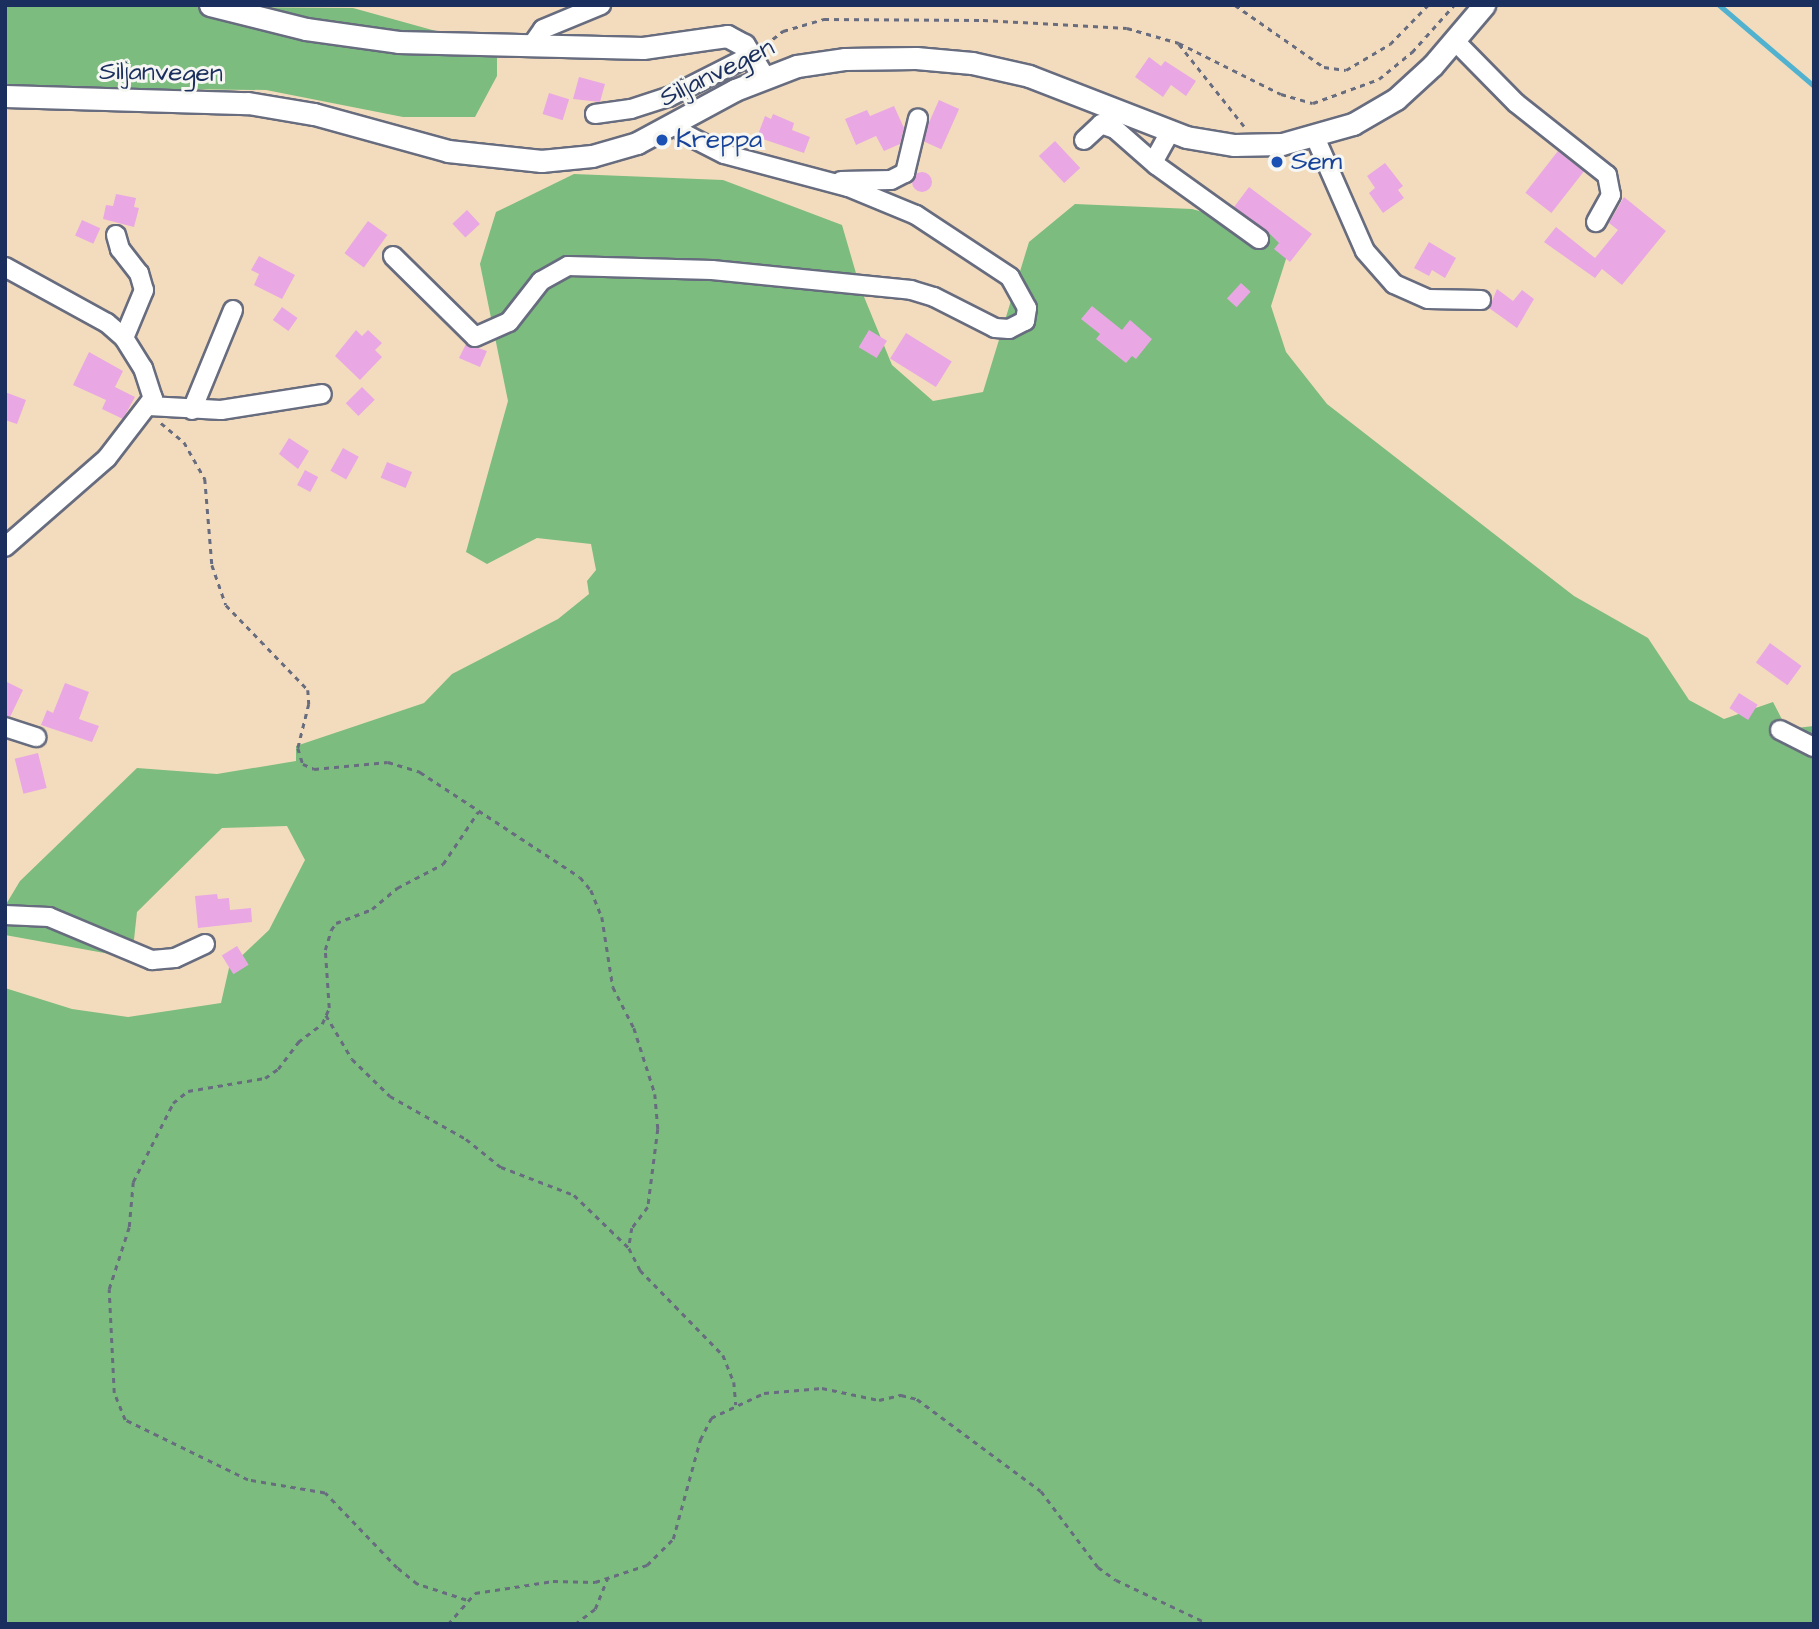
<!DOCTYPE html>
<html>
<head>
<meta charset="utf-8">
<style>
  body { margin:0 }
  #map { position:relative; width:1819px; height:1629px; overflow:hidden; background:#f3dcbd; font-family:"Architects Daughter",sans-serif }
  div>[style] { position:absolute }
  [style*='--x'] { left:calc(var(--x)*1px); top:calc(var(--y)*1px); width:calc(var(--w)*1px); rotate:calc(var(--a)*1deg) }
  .forest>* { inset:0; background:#7cbc7e }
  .stream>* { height:5px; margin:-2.5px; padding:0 2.5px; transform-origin:2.5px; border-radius:2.5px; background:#51b2d0 }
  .building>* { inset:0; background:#e9a8e3; transform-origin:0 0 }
  .round { border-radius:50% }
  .path>* { height:2.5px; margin-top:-1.25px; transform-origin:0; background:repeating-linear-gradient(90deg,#676c7f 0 5px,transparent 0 10px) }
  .roads { filter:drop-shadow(2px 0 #676c7f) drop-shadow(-2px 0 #676c7f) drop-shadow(0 2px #676c7f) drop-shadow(0 -2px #676c7f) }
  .minor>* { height:18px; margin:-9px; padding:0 9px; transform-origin:9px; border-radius:9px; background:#fff }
  .major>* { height:21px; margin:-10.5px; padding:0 10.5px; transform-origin:10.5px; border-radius:10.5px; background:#fff }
  .dots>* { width:19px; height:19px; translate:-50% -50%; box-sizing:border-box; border:4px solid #f6f6f2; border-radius:50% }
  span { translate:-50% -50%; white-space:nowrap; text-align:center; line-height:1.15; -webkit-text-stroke:6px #f6f6f2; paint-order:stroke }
  .street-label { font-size:26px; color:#1b2f5e }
  .transit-label { font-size:26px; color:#164399 }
  .left { translate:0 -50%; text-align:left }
  .frame { position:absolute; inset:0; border:7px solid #1b2f5e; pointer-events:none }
</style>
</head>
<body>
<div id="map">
  <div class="forest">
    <div style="clip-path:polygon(5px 5px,353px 8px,497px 48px,497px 76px,475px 117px,403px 117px,266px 90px,87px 88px,5px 99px)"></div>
    <div style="clip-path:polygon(574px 174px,723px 180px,842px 225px,860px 287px,892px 365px,933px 401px,983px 392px,1029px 242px,1075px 204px,1192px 209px,1293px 237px,1271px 306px,1286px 352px,1327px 404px,1574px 596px,1648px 638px,1689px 700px,1724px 719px,1773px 702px,1787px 729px,1814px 726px,1814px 1624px,5px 1624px,5px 988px,72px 1009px,128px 1017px,221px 1003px,229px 968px,269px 930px,305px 860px,287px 826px,222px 828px,137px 912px,132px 958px,5px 935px,5px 906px,20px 881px,137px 768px,217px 774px,296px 761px,296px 746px,424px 703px,452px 674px,558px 619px,589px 594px,587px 581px,596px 570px,591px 544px,537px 538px,487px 564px,466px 552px,508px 401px,480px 264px,496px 212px)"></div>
  </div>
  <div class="stream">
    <div style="--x:1719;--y:5;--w:125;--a:40.5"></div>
  </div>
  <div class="building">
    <div style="clip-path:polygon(1149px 57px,1161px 66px,1165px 61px,1196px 81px,1186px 96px,1171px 85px,1163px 97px,1135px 77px)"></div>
    <div style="clip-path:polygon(579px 77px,605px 84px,600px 102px,573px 99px)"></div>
    <div style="left:549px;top:93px;width:21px;height:22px;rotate:17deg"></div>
    <div style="left:939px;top:100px;width:22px;height:44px;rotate:24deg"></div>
    <div style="clip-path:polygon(894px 106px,904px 128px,900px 144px,884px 151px,876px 136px,856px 145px,845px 119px,867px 110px,870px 116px)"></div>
    <div style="clip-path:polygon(773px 114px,794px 123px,792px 130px,810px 137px,804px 153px,757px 137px,765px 116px,771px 119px)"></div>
    <div style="left:1055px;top:141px;width:37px;height:22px;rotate:47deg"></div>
    <div style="left:1558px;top:151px;width:33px;height:53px;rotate:38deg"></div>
    <div style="clip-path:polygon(1385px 163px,1403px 186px,1398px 190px,1404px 198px,1383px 213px,1369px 193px,1375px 188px,1367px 176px)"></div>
    <div class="round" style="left:912px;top:172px;width:20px;height:20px"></div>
    <div style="clip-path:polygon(1249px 187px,1312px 234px,1290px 262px,1274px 249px,1279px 243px,1266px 230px,1234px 207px)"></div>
    <div style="clip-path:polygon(116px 194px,136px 198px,134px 207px,139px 208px,134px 227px,103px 219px,106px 205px,113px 206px)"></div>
    <div style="clip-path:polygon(1624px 197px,1666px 231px,1622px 285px,1602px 269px,1595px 278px,1544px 242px,1556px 227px,1595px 258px,1618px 230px,1609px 223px)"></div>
    <div style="left:467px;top:210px;width:19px;height:20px;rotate:47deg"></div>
    <div style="left:82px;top:220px;width:20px;height:17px;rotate:24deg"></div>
    <div style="left:368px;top:221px;width:24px;height:40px;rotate:36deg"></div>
    <div style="clip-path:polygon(1429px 242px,1456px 258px,1445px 278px,1432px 270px,1429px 276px,1414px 268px)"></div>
    <div style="clip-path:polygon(259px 256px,295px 275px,282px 299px,254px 285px,259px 274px,251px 270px)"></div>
    <div style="left:1241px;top:283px;width:13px;height:21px;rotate:42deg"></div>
    <div style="clip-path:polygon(1497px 289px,1513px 301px,1522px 290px,1534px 299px,1517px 328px,1489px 308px)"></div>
    <div style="clip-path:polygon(1092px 306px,1122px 330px,1130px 320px,1152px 339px,1136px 359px,1132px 356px,1126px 363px,1096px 339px,1100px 334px,1081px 319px)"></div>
    <div style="left:282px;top:307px;width:19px;height:16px;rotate:35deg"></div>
    <div style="clip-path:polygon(356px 330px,362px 336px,368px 330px,382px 343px,375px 350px,382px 357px,360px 380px,335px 356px)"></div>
    <div style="left:869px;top:330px;width:21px;height:20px;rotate:31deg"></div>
    <div style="left:906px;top:333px;width:54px;height:30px;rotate:32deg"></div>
    <div style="clip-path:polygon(466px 344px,487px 351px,480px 367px,459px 358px)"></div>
    <div style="clip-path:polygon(89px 352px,123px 371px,115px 387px,135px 397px,123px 419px,102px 409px,106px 400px,73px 385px)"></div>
    <div style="left:362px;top:387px;width:18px;height:23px;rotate:45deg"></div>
    <div style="clip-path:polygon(5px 392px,26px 400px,17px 424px,5px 420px)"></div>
    <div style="clip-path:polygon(289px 438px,309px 451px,298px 469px,279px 454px)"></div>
    <div style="left:343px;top:448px;width:18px;height:26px;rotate:29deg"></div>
    <div style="left:387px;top:462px;width:27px;height:17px;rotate:22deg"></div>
    <div style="left:305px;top:470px;width:15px;height:17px;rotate:28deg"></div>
    <div style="left:1770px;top:643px;width:39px;height:24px;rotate:36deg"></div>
    <div style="clip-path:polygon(5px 681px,23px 690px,10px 717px,5px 716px)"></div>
    <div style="clip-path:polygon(65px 683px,89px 692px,79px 719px,99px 726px,92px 742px,41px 725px,47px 710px,53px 713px)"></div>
    <div style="left:1739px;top:693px;width:22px;height:18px;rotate:32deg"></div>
    <div style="left:38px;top:753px;width:36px;height:24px;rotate:76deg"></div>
    <div style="clip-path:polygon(217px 894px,218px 899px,229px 898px,230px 910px,251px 908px,252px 922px,198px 928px,195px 896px)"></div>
    <div style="left:237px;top:946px;width:22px;height:18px;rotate:58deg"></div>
  </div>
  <div class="path">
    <div style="--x:1235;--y:5;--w:108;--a:34.9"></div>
    <div style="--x:1324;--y:67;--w:22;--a:8"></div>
    <div style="--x:1346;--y:70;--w:51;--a:-30.6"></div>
    <div style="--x:1390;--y:44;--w:54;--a:-45.7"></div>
    <div style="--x:1179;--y:44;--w:105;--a:51.6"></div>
    <div style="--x:765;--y:45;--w:23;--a:-38"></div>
    <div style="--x:783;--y:31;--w:43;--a:-16.3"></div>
    <div style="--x:824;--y:19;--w:159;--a:0.4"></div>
    <div style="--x:983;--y:20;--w:144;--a:3.2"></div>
    <div style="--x:1127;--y:28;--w:54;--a:16.1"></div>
    <div style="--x:1179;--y:43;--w:114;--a:26.6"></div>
    <div style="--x:1281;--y:94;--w:33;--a:16"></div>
    <div style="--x:1313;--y:103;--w:70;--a:-20"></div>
    <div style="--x:1379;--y:79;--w:43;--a:-39.3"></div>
    <div style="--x:1412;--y:52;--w:63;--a:-48.2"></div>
    <div style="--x:161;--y:423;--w:30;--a:40"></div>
    <div style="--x:184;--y:442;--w:43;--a:60.4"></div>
    <div style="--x:205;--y:479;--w:86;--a:85.3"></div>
    <div style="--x:212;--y:565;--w:42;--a:70.7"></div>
    <div style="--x:226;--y:605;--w:118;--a:46"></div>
    <div style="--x:308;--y:690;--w:14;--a:86"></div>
    <div style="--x:309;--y:704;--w:45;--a:104"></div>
    <div style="--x:298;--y:748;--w:17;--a:73"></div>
    <div style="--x:303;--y:764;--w:12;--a:24"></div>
    <div style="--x:314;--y:769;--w:74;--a:-5.4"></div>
    <div style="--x:388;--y:762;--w:34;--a:17"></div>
    <div style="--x:420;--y:772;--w:191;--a:33.3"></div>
    <div style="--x:580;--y:877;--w:17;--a:50"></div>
    <div style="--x:591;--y:890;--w:29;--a:68"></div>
    <div style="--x:602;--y:917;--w:71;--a:81.1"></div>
    <div style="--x:613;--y:987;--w:46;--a:62.9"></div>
    <div style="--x:634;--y:1028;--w:69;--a:72.3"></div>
    <div style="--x:655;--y:1094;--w:35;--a:85"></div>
    <div style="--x:658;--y:1129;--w:79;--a:97.3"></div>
    <div style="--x:648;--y:1207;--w:26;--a:127"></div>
    <div style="--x:632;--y:1228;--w:20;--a:99"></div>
    <div style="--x:629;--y:1248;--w:25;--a:63"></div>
    <div style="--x:640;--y:1270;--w:119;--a:45.7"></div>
    <div style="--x:723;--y:1355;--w:29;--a:68"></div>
    <div style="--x:734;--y:1382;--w:23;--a:85"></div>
    <div style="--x:326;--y:1015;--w:51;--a:59.4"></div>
    <div style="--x:352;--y:1059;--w:53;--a:44.2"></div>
    <div style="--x:390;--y:1096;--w:87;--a:29.5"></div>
    <div style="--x:466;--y:1139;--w:45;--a:38.7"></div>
    <div style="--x:501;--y:1167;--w:78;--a:21"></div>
    <div style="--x:574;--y:1195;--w:76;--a:43.9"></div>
    <div style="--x:466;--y:1600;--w:52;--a:-161.9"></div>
    <div style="--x:417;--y:1584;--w:26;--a:-141"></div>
    <div style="--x:397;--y:1568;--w:104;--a:-133.8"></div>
    <div style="--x:325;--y:1493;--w:78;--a:-170.4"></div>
    <div style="--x:248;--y:1480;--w:137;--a:-154"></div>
    <div style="--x:125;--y:1420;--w:29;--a:-112"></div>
    <div style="--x:114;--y:1393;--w:104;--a:-92.8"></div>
    <div style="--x:109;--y:1289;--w:65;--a:-72.1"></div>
    <div style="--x:129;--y:1227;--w:45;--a:-84.9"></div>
    <div style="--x:133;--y:1182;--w:89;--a:-63.1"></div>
    <div style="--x:173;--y:1103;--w:19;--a:-39"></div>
    <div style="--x:188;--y:1091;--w:78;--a:-9.6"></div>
    <div style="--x:265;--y:1078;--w:16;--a:-35"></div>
    <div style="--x:278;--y:1069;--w:34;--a:-53"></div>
    <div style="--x:298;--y:1042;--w:30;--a:-37"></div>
    <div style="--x:322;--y:1024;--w:17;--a:-66"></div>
    <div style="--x:329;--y:1008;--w:58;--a:-93.9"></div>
    <div style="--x:325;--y:950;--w:21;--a:-73"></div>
    <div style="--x:331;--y:930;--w:9;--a:-54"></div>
    <div style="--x:336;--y:923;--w:39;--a:-21"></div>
    <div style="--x:372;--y:909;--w:33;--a:-40"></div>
    <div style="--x:397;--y:888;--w:52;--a:-27.6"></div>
    <div style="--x:443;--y:864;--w:63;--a:-56.1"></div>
    <div style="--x:448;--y:1624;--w:41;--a:-48.9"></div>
    <div style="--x:475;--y:1593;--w:79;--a:-8.7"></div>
    <div style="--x:553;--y:1581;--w:42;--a:1.4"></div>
    <div style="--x:595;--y:1582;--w:55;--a:-18.1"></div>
    <div style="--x:647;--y:1565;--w:37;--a:-45"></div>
    <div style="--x:673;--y:1539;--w:103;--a:-74.7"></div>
    <div style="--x:700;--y:1440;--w:25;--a:-63"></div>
    <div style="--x:711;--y:1418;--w:59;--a:-25.3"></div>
    <div style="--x:764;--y:1393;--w:58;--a:-4.9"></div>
    <div style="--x:822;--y:1388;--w:58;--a:11.9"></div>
    <div style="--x:879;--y:1400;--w:23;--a:-13"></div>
    <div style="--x:901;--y:1395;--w:16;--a:14"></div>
    <div style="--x:917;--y:1399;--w:154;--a:36.6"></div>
    <div style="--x:1041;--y:1491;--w:95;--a:53.1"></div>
    <div style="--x:1098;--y:1567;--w:22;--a:36"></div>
    <div style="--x:1116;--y:1580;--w:103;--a:25.3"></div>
    <div style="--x:575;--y:1624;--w:25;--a:-37"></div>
    <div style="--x:595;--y:1609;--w:32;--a:-68"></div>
  </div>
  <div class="roads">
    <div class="minor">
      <div style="--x:1455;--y:41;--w:87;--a:45.5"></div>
      <div style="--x:1516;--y:103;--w:116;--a:38.4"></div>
      <div style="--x:1607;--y:175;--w:20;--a:79"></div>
      <div style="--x:1611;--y:195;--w:31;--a:119"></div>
      <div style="--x:532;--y:45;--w:19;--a:-55"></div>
      <div style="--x:543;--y:29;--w:63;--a:-22.5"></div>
      <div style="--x:595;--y:114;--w:36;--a:-8"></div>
      <div style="--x:631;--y:109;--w:40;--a:-18"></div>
      <div style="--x:669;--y:97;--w:93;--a:-26.8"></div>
      <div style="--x:1315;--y:137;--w:124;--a:66.3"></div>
      <div style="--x:1365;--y:251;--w:44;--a:48.7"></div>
      <div style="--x:1394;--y:284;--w:37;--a:24"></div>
      <div style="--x:1428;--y:299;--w:53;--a:1.1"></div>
      <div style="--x:1084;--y:140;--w:23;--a:-43"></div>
      <div style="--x:1101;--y:124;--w:15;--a:20"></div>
      <div style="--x:1115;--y:129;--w:55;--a:41.3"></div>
      <div style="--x:1156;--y:165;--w:127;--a:35.7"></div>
      <div style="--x:1155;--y:159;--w:31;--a:-61"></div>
      <div style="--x:841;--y:181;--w:50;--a:-1.1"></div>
      <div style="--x:891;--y:180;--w:16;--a:-27"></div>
      <div style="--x:905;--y:173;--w:56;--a:-76.5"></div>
      <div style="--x:116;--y:235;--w:15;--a:74"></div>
      <div style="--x:120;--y:249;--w:31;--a:52"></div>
      <div style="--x:139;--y:273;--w:18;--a:74"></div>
      <div style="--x:144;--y:290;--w:52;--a:112.6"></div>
      <div style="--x:393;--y:256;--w:115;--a:44.6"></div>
      <div style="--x:475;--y:337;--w:37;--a:-24"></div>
      <div style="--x:509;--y:322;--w:52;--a:-52"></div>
      <div style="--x:541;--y:281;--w:31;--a:-29"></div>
      <div style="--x:568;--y:266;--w:144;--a:1.6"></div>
      <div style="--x:712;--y:270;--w:200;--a:5.7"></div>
      <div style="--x:911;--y:290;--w:24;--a:17"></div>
      <div style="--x:934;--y:297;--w:68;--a:26.9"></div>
      <div style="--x:995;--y:328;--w:14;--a:4"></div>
      <div style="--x:1009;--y:329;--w:18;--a:-27"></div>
      <div style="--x:1025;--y:321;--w:13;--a:-81"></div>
      <div style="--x:1027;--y:308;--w:35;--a:-119"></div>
      <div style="--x:1010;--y:277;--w:113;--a:-146.6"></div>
      <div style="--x:916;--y:215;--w:74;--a:-157.6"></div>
      <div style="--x:848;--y:187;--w:128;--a:-165.1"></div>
      <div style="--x:724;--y:154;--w:44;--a:-152.9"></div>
      <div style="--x:685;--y:134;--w:13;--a:-132"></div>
      <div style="--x:5;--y:267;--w:116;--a:28.8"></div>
      <div style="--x:107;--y:323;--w:23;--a:41"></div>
      <div style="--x:124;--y:338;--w:36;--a:58"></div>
      <div style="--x:143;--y:368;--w:32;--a:72"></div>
      <div style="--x:153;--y:398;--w:76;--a:127.5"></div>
      <div style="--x:107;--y:458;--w:135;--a:138.9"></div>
      <div style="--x:149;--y:406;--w:72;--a:3.2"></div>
      <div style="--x:221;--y:410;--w:102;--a:-9"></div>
      <div style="--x:192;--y:410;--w:108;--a:-67.7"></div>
      <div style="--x:5;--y:727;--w:33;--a:18"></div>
      <div style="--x:1780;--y:730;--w:38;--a:27"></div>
      <div style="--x:5;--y:915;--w:44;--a:2.6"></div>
      <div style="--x:49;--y:917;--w:112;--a:22.7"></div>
      <div style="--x:152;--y:960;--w:23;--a:-5"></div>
      <div style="--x:175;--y:958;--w:33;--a:-25"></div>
    </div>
    <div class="major">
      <div style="--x:210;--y:5;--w:99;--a:14"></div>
      <div style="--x:306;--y:29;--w:93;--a:8"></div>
      <div style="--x:398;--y:42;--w:245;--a:1.4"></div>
      <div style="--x:643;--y:48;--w:85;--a:-8.1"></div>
      <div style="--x:727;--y:36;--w:19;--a:28"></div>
      <div style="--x:744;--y:45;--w:37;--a:59"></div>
      <div style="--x:5;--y:96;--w:243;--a:1.7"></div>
      <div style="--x:248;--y:103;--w:67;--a:9.5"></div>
      <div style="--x:314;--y:114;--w:139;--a:15.4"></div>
      <div style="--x:448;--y:151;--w:94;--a:6.1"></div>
      <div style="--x:541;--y:161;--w:51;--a:-5.6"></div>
      <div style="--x:592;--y:156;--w:47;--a:-16.1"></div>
      <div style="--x:637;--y:143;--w:111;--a:-28.4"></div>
      <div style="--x:735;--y:90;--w:66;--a:-21.2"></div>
      <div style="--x:797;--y:66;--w:49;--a:-8.3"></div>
      <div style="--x:845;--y:59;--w:71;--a:-0.8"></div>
      <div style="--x:916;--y:58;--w:56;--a:5.1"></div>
      <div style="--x:972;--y:63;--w:58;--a:12.8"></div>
      <div style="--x:1029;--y:76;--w:168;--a:21.2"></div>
      <div style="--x:1186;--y:137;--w:49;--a:9.5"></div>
      <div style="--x:1234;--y:145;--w:48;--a:-1.2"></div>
      <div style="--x:1282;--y:144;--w:74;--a:-15.7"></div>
      <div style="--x:1353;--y:124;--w:50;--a:-30.2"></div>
      <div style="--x:1396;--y:99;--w:50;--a:-42.6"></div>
      <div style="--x:1433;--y:65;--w:79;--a:-49.6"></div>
    </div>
  </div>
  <div class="dots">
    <div style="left:662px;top:140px;background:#1a4fb4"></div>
    <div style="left:1277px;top:162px;background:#1a4fb4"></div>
  </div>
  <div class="street-label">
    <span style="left:161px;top:73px;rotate:1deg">Siljanvegen</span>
    <span style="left:717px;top:73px;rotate:-26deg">Siljanvegen</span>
  </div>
  <div class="transit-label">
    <span class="left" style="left:676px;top:140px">Kreppa</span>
    <span class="left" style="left:1291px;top:162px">Sem</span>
  </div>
  <div class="frame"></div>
</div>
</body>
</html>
